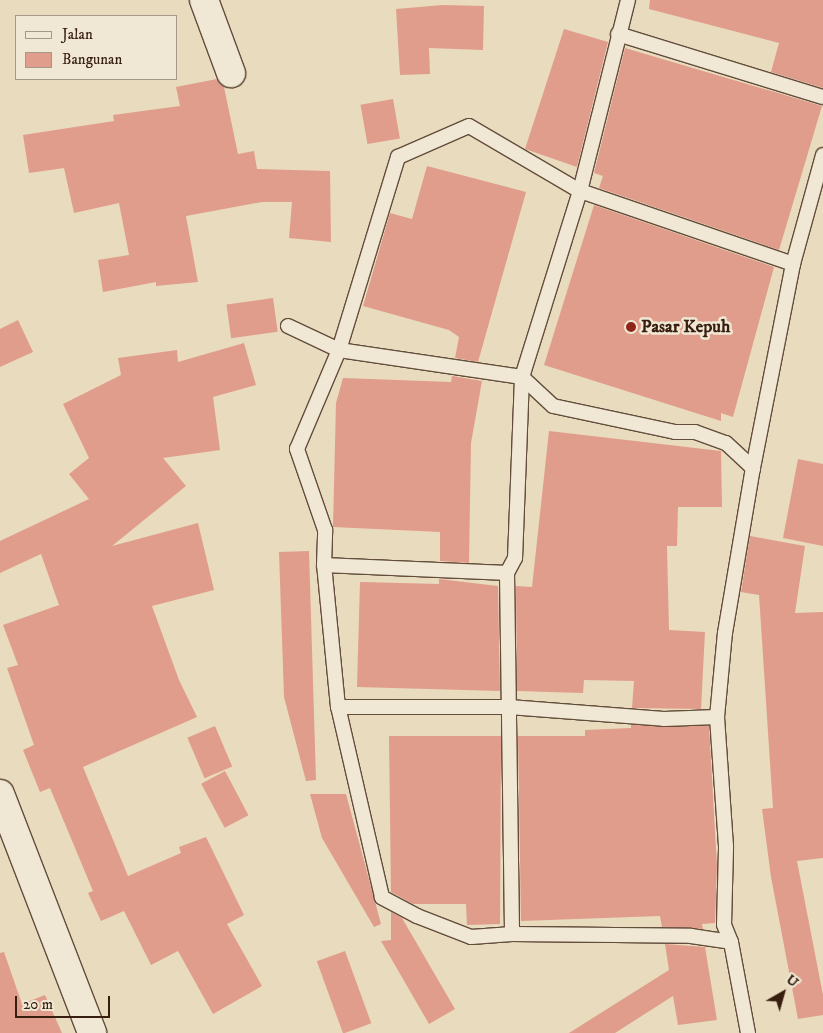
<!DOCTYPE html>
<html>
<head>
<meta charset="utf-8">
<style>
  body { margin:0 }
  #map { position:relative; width:823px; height:1033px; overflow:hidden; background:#e8dbbe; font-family:"IM FELL DW Pica",serif }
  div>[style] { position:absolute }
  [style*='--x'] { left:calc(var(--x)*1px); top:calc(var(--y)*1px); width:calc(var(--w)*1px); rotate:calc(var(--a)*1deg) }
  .building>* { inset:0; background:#e19d8b; transform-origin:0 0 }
  .roads { filter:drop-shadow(1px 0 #634d3b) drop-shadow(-1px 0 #634d3b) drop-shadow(0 1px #634d3b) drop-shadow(0 -1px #634d3b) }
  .service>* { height:14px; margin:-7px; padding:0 7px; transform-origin:7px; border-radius:7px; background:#f0e8d5 }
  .minor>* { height:28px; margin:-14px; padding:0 14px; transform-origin:14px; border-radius:14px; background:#f0e8d5 }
  .secondary>* { height:28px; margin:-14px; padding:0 14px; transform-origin:14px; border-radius:14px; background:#f0e8d5 }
  .dots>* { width:14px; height:14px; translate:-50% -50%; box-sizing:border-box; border:2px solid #f0e8d5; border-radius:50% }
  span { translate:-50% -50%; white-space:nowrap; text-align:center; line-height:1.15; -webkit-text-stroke:5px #f0e8d5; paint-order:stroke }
  .poi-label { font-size:18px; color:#371e0f; font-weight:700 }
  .left { translate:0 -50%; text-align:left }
  .legend { position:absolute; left:15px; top:15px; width:162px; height:65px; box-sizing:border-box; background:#f0e8d5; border:1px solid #a69786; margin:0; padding:6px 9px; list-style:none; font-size:15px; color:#371e0f }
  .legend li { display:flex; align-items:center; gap:10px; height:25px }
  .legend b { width:25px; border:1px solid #a69786 }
  .north { position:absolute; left:758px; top:968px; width:50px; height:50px; -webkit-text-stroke:4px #f0e8d5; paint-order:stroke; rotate:38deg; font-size:14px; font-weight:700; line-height:20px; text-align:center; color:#371e0f }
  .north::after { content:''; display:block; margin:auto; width:18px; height:22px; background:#371e0f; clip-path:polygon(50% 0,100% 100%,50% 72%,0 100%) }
  .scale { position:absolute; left:15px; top:996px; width:95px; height:22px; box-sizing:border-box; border:2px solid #371e0f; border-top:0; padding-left:6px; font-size:15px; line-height:18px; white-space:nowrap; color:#371e0f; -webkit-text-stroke:4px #f0e8d5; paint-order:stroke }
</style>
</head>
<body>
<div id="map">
  <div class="building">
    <div style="clip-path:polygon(650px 0,823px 0,823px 88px,771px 72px,779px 43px,649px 9px)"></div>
    <div style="clip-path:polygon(443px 5px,484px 6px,483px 50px,429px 48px,430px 74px,400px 75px,396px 9px)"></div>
    <div style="clip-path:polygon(564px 29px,608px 42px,577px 167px,525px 149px)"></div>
    <div style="clip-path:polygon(625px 48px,822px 106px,779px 250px,599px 188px,603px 176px,594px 173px)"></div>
    <div style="clip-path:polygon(217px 79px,224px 87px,238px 154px,254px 151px,257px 169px,330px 171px,331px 242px,289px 238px,292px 202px,262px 202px,186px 216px,198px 282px,156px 286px,156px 282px,103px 292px,98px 260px,129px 255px,119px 203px,74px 213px,64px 168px,29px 173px,23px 135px,114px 121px,113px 115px,180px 106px,176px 87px)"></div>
    <div style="left:393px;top:99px;width:40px;height:33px;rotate:80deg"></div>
    <div style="clip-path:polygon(427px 166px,526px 192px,478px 362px,455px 358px,459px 337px,449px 330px,363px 306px,390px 213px,412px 219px)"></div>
    <div style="clip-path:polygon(594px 205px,774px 267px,733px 417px,721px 413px,721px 421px,544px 365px)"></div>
    <div style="left:273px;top:298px;width:34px;height:47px;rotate:82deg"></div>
    <div style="clip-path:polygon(18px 320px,33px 352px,0 367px,0 329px)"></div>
    <div style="clip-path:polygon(244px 343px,256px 385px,213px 397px,220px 450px,163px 458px,186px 486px,112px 546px,198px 523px,214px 590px,152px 606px,179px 680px,197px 717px,83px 767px,128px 876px,181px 853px,179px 847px,206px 837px,244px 915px,227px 924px,262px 986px,213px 1014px,178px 951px,151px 965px,124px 911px,101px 921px,88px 893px,93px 891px,50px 788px,40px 792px,23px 750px,34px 745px,7px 668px,18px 665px,3px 625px,59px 605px,41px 554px,0 573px,0 541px,89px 499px,69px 474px,89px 458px,63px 404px,121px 375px,118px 358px,177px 350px,178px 362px)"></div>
    <div style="clip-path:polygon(452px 376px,482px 381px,471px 443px,469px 563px,440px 561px,440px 532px,333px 527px,336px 403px,343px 378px,451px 382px)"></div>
    <div style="clip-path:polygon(549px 431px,721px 451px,722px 507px,678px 507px,677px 546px,667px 546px,669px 630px,705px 632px,701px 709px,632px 708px,634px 681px,584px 680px,583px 693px,517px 691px,516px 586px,532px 587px)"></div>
    <div style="clip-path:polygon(798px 459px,823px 464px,823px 546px,783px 538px)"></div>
    <div style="clip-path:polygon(750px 536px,805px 546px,795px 613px,823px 612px,823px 858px,797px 861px,823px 995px,823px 1015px,798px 1019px,771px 877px,762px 809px,773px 808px,759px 595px,741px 592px)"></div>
    <div style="clip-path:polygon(309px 551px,316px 780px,306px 781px,284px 697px,279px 552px)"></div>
    <div style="clip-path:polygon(439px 579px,498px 586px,500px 691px,357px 687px,360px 582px,439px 584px)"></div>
    <div style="clip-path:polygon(631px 725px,709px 726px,717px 866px,715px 923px,702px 924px,703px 929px,662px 927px,660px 916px,521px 921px,518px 736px,585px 736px,585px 730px,631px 728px)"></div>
    <div style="left:215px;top:726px;width:44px;height:30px;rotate:67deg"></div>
    <div style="clip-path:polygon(389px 736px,501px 736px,500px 924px,467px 925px,466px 904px,413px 904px,391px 892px)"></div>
    <div style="left:225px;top:771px;width:50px;height:27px;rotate:62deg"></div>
    <div style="clip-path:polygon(310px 794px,346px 794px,381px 924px,374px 927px,322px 838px)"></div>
    <div style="clip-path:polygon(391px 912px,402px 918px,455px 1009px,429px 1024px,381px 941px,391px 940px)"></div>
    <div style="clip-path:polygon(665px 944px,705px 947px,717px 1020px,678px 1025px,673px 996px,615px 1033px,569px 1033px,669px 970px)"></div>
    <div style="left:345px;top:951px;width:77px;height:30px;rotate:70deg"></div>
    <div style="clip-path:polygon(4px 952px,22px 1004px,45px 995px,62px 1033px,0 1033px,0 953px)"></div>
  </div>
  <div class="roads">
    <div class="service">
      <div style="--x:628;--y:0;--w:197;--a:104.1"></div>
      <div style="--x:580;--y:191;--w:195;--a:107.3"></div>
      <div style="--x:522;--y:377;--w:181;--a:92.2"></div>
      <div style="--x:515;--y:558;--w:17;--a:118"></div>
      <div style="--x:507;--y:573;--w:361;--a:89.2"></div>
      <div style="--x:512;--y:934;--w:179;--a:0.6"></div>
      <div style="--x:691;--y:936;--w:40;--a:8.5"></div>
      <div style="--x:618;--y:34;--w:214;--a:17.1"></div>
      <div style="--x:288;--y:326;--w:56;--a:25.2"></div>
      <div style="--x:339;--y:350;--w:185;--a:8.4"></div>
      <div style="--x:522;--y:377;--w:42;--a:43.1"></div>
      <div style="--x:553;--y:406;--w:125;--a:12"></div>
      <div style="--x:675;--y:432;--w:20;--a:0"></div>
      <div style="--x:695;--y:432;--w:33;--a:20"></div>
      <div style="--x:726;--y:443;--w:37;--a:43"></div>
      <div style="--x:324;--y:565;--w:183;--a:2.5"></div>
      <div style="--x:338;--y:707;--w:171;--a:0"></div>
      <div style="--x:509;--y:707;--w:155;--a:4.4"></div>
      <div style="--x:664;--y:719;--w:53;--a:-2.2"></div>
      <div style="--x:512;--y:934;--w:41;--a:175.8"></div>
      <div style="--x:471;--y:937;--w:58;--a:-158.7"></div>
      <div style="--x:417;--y:916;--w:40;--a:-152"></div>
      <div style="--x:382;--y:897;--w:195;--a:-103"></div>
      <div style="--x:338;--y:707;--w:143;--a:-95.6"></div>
      <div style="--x:324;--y:565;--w:35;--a:-88"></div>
      <div style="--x:325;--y:530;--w:86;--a:-109.1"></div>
      <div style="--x:297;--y:449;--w:108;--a:-67"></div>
      <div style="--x:339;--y:350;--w:202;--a:-73"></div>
      <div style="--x:398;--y:157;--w:77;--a:-23.6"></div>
      <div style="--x:469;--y:126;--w:129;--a:30.4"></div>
      <div style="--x:580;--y:191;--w:225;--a:18.9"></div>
      <div style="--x:748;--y:1033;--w:93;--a:-100.6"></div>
      <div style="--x:731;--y:942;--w:18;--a:-112"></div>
      <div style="--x:724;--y:925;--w:79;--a:-88.5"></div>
      <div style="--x:726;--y:846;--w:129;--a:-94"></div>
      <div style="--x:717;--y:717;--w:84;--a:-84.6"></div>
      <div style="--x:725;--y:633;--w:167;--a:-80.4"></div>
      <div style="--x:753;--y:468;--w:208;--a:-78.9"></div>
      <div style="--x:793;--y:264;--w:113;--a:-74.6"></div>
    </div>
    <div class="minor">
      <div style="--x:204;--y:0;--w:78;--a:69.7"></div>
    </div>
    <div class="secondary">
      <div style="--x:0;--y:794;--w:256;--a:68.9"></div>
    </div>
  </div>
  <div class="dots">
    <div style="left:631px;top:327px;background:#8f2418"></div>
  </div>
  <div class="poi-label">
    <span class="left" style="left:641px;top:327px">Pasar Kepuh</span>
  </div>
  <ul class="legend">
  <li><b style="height:6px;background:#f0e8d5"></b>Jalan</li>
  <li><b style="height:14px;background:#e19d8b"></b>Bangunan</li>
  </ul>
  <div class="north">U</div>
  <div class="scale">20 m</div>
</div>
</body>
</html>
